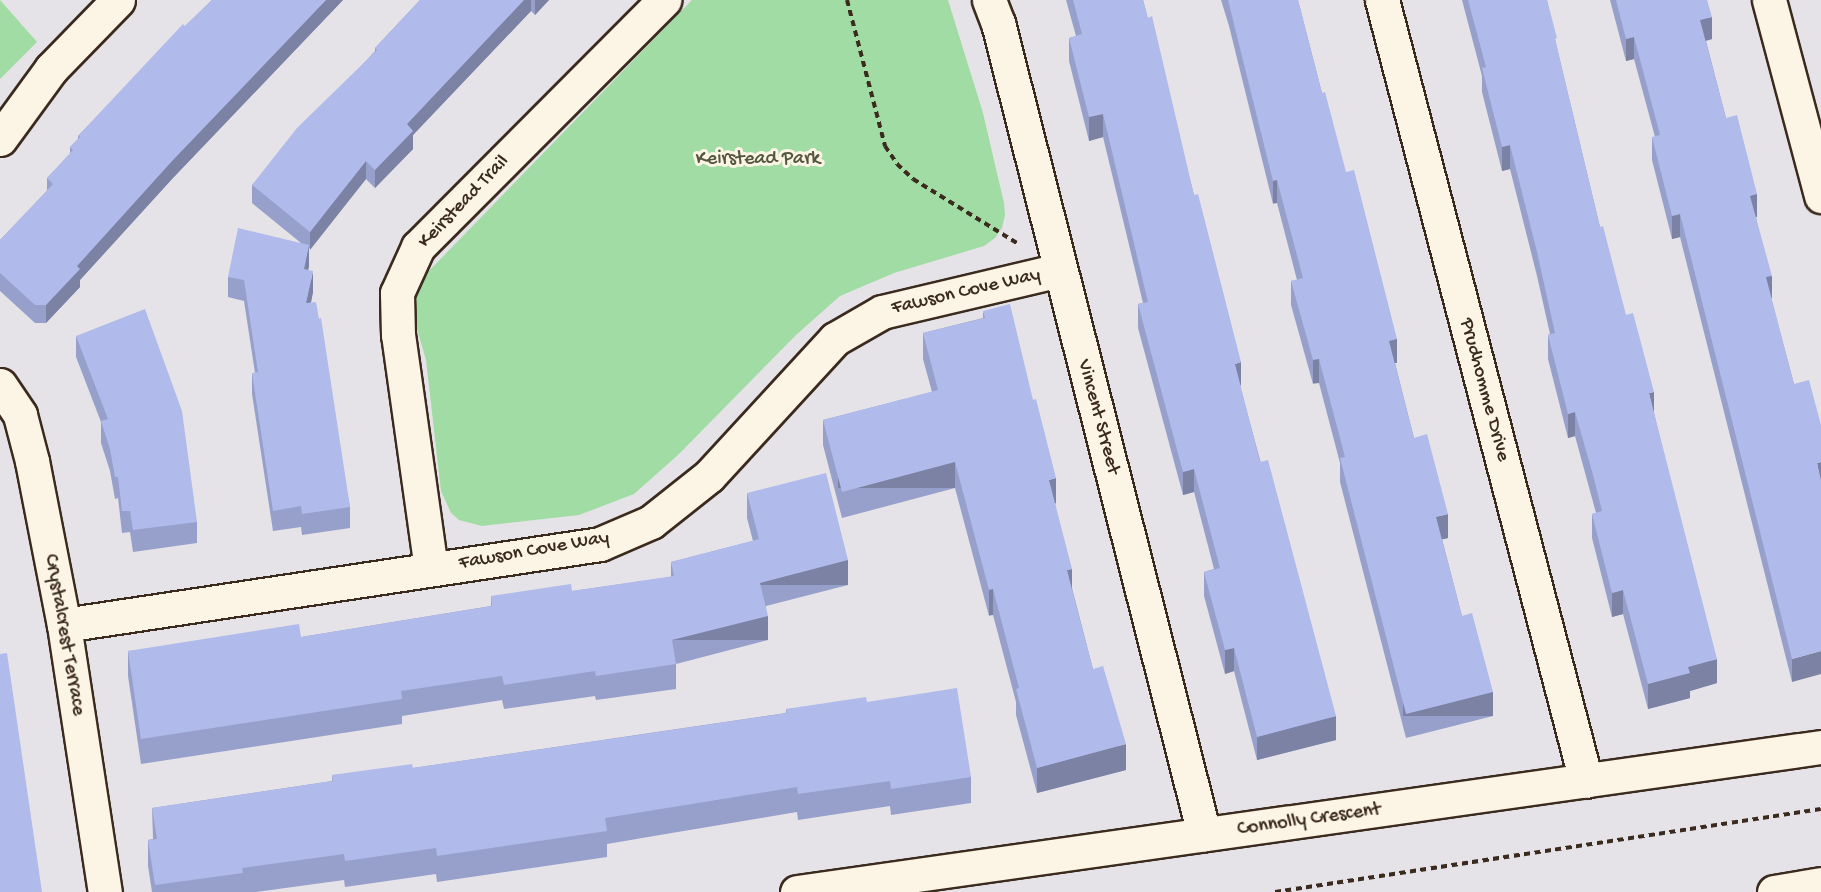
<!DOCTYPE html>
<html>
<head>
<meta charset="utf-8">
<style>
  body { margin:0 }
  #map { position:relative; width:1821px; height:892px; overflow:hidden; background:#e5e3e7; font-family:"Gochi Hand",sans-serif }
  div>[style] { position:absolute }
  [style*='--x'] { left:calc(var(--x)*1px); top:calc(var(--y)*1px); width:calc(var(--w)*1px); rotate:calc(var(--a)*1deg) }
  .green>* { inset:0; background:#a0dca3 }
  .path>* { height:4px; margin-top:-2px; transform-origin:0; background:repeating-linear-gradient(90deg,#3b2a1e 0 6px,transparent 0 10.5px) }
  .roads { filter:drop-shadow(2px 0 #3b2a1e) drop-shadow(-2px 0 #3b2a1e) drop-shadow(0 2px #3b2a1e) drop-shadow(0 -2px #3b2a1e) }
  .minor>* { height:33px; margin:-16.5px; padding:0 16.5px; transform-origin:16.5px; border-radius:16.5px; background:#fcf5e5 }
  .secondary>* { height:33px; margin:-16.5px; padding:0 16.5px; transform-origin:16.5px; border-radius:16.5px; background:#fcf5e5 }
  .wall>* { inset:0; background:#97a0ca }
  .shaded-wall>* { inset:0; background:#7b82a4; transform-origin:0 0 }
  .building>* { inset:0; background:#b0baeb }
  span { translate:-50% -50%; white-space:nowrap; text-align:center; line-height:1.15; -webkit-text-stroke:6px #fcf5e5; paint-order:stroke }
  .park-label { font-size:20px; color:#54563f }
  .street-label { font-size:20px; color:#3b2a1e }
</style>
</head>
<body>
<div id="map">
  <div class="green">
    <div style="clip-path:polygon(0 0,37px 42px,0 79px)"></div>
    <div style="clip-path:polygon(692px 0,948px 0,983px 113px,1004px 203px,1005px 215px,1002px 228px,995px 238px,984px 246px,894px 273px,840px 296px,796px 335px,678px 455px,634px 494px,579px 515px,482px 526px,459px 520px,451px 513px,441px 491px,426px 360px,413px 315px,417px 287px,424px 276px)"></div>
  </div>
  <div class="path">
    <div style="--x:847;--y:0;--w:151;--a:75.4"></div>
    <div style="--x:885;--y:146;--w:22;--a:56"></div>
    <div style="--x:897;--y:164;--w:22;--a:43"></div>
    <div style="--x:913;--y:179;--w:122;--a:31.6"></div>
    <div style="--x:1275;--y:892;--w:552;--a:-8.64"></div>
  </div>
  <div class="roads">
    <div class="minor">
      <div style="--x:989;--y:0;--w:25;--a:69"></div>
      <div style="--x:998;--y:23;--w:837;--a:75.75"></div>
      <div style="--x:1382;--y:0;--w:807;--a:75.36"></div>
      <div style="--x:1769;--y:0;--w:203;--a:75.1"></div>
      <div style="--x:0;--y:139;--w:87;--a:-53.9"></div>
      <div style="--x:51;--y:69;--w:96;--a:-45.8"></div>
      <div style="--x:0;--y:385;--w:36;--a:56"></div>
      <div style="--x:20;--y:415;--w:48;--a:75.4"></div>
      <div style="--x:32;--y:461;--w:167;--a:79"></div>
      <div style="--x:64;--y:625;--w:270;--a:81.3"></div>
      <div style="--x:431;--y:569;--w:236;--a:-98"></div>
      <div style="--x:398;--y:335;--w:42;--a:-91.4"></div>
      <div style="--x:397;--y:293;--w:51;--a:-65.5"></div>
      <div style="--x:418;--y:247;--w:349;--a:-45.1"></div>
      <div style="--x:64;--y:625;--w:542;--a:-8.59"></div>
      <div style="--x:600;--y:544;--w:56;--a:-23.3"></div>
      <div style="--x:651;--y:522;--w:74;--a:-38.4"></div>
      <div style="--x:709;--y:476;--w:186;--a:-47.4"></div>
      <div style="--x:835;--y:339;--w:54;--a:-29.9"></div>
      <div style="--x:882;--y:312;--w:183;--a:-13.3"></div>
      <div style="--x:797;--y:892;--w:1034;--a:-8.06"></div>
    </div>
    <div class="secondary">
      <div style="--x:1774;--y:892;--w:48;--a:-9.7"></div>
    </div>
  </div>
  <div class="wall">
    <div style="clip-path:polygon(212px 0,343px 0,172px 179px,80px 280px,80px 287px,46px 323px,35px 323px,0 291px,0 240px,47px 191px,47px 178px,70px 154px,70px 147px,78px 139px,78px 136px,185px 26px)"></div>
    <div style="clip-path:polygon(420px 0,549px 0,535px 15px,531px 11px,413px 135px,413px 149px,375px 188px,366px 179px,309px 249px,309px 266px,308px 270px,313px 292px,311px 303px,350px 507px,350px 528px,302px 535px,301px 527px,273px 531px,252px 394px,252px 373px,255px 373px,244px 301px,228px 297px,228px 277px,301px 243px,252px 203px,252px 185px,375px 51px,375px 48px)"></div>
    <div style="clip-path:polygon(1066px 0,1143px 0,1194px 195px,1241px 385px,1240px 386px,1336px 740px,1257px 760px,1234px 671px,1225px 674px,1204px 596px,1204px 572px,1214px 569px,1194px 492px,1183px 495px,1138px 328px,1138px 304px,1143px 303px,1103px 137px,1089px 141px,1069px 61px,1069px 38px,1076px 36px)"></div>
    <div style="clip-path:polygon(1221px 0,1298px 0,1322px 93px,1397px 363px,1395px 363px,1414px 438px,1448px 538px,1442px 539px,1462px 616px,1493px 716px,1406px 738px,1340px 482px,1340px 463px,1319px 383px,1313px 384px,1291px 305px,1291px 281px,1297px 280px,1277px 203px,1273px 204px,1229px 26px)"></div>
    <div style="clip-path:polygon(1462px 0,1547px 0,1557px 48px,1600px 227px,1654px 413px,1717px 683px,1690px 691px,1690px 698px,1648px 709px,1623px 614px,1612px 617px,1592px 538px,1592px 514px,1596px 513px,1575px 436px,1568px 438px,1548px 359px,1548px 335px,1550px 334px,1537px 276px,1510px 169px,1502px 171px,1482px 92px,1482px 76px)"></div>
    <div style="clip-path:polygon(1610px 0,1707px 0,1712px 39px,1706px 41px,1726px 118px,1757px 217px,1756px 217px,1771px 298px,1794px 384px,1792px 682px,1680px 237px,1672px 239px,1652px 160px,1652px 137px,1655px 137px,1634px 59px,1626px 61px)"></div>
    <div style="clip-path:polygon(983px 311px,1056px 503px,1055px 504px,1072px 588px,1093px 669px,1126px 770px,1037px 793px,1016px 715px,1016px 702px,993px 615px,989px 616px,955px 488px,842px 518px,823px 445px,823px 420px,932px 392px,923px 359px,923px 333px,983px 318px)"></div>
    <div style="clip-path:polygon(76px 336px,197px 522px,197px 543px,133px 552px,130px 532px,122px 533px,118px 498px,115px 499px,110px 471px,101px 443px,101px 422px,76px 357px)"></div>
    <div style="clip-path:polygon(747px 493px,848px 585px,766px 606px,768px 640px,676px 664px,676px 689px,596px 700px,595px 696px,504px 709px,502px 700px,402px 716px,402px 724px,141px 764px,128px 676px,128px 651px,301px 637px,491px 606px,491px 596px,572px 591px,671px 577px,671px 562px,753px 541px,747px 518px)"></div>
    <div style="clip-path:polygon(867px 702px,971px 777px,971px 803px,891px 815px,890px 806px,798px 820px,797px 812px,607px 844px,607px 857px,437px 882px,436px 874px,345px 887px,344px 880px,256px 892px,152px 892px,148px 866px,148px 840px,153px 839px,152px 808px,332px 781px,332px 775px,413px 768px,786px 713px,786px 709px)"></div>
  </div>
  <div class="shaded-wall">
    <div style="clip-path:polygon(326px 0,343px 0,172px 179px,80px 280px,80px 287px,46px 323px,46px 305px,77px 266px,172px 161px)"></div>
    <div style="clip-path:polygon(524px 0,531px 0,531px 11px,413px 135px,413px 149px,375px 188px,375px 170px,407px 124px)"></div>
    <div style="clip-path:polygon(535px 0,549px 0,535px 15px)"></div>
    <div style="clip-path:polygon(1712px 17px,1712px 39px,1700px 42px,1700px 20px)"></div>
    <div style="clip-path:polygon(1634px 37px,1634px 59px,1626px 61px,1626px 39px)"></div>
    <div style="clip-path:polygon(1103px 114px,1103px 137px,1089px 141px,1089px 117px)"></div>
    <div style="clip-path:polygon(1510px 145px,1510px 169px,1502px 171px,1502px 147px)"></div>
    <div style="clip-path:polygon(366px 161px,366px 179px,310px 250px,310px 232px)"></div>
    <div style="left:1277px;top:180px;width:23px;height:4px;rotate:90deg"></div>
    <div style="left:1757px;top:194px;width:23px;height:7px;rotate:90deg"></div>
    <div style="clip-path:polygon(1680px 214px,1680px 237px,1672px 239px,1672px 216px)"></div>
    <div style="clip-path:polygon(309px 245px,309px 266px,304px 290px,304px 269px)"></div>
    <div style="clip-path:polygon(313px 271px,313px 292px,306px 324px,306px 303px)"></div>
    <div style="left:1772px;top:276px;width:22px;height:6px;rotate:90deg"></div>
    <div style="left:1397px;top:339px;width:24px;height:8px;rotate:90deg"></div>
    <div style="left:1319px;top:359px;width:24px;height:6px;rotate:90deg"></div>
    <div style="clip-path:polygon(1241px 362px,1241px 385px,1235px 387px,1235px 364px)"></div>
    <div style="clip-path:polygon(1654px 392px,1654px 416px,1649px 393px)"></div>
    <div style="clip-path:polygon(1575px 412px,1575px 436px,1568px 438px,1568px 414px)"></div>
    <div style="left:955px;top:462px;width:26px;height:117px;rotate:90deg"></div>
    <div style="clip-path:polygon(1821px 462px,1821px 485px,1817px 463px)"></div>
    <div style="clip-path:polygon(1194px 469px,1194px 492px,1183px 495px,1183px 472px)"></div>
    <div style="clip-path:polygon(1056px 478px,1056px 503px,1049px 505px,1049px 480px)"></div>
    <div style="clip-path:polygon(1448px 514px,1448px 538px,1436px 541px,1436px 517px)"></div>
    <div style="left:848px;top:560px;width:25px;height:91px;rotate:90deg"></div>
    <div style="clip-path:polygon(1072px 569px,1072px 594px,1067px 570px)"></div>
    <div style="left:993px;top:589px;width:26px;height:4px;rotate:90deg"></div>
    <div style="clip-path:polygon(1623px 590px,1623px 614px,1612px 617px,1612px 593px)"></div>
    <div style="left:768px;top:616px;width:24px;height:99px;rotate:90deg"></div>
    <div style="clip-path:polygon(1234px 648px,1234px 671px,1225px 674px,1225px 650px)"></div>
    <div style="clip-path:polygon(1821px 651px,1821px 674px,1792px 682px,1792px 659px)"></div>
    <div style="clip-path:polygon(1717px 659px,1717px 683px,1690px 691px,1690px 698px,1648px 709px,1648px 684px,1688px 667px)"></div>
    <div style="left:1493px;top:692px;width:24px;height:90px;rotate:90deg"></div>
    <div style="clip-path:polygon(1336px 716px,1336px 740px,1257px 760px,1257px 737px)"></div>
    <div style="clip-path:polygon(1126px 744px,1126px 770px,1037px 793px,1037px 768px)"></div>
  </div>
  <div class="building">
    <div style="clip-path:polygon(212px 0,326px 0,172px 161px,77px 266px,80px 269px,46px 305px,35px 305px,0 273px,0 240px,53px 184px,47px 178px,73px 150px,70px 147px,80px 137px,78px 136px,183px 24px,185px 26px)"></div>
    <div style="clip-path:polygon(420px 0,524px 0,407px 124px,413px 131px,375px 170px,366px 161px,310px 232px,252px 185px,297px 128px,377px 50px,375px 48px)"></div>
    <div style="clip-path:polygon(1073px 0,1143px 0,1148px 18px,1152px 16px,1194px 195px,1198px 194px,1241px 362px,1235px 364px,1260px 462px,1268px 460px,1336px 716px,1257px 737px,1234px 648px,1225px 650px,1204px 572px,1220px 568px,1194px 469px,1183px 472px,1138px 304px,1148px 302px,1103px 114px,1089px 117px,1069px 38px,1082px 34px)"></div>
    <div style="clip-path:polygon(1228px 0,1298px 0,1322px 93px,1325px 92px,1346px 172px,1354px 170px,1397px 339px,1389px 341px,1414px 438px,1427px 434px,1448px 514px,1436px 517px,1462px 616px,1472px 613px,1493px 692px,1406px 714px,1340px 458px,1345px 457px,1319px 359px,1313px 360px,1291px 281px,1303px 278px,1277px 180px,1273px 181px)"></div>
    <div style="clip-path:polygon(1468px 0,1547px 0,1557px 38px,1555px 39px,1600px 227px,1603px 226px,1626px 315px,1633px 313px,1654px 392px,1649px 393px,1717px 659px,1688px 667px,1690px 673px,1648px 684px,1623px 590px,1612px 593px,1592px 514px,1602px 511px,1593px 475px,1575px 412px,1568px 414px,1548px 335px,1555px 333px,1537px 252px,1510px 145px,1502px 147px,1482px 68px,1486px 67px)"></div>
    <div style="clip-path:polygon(1616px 0,1707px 0,1712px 17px,1700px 20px,1726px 118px,1737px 115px,1757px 194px,1750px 196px,1772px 276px,1766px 277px,1794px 384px,1809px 380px,1821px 425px,1821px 462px,1817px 463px,1821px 480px,1821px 651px,1792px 659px,1680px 214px,1672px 216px,1652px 137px,1660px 135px,1634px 37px,1626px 39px)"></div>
    <div style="clip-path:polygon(238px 228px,309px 245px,304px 269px,313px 271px,306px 303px,316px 302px,319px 319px,321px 318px,350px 507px,302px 514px,301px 506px,273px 511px,252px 373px,258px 372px,244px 280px,228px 277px)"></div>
    <div style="clip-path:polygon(1010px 304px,1033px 400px,1036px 399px,1056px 478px,1049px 480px,1072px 569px,1067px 570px,1076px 605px,1093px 669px,1103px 666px,1126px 744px,1037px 768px,1016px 689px,1019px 688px,993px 589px,989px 590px,955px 462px,842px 492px,823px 420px,938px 390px,923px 333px,985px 318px,983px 311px)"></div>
    <div style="clip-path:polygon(145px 309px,182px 411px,197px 522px,133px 530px,130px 511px,122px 511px,118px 477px,115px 477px,110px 449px,101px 421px,108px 419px,76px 336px)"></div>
    <div style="clip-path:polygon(826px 473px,848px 560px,760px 583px,768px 616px,672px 640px,676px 664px,596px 676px,595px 671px,504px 685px,502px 676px,401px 691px,402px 699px,141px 739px,128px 651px,299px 624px,301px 637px,492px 606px,491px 596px,571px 584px,572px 591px,674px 576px,671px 562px,759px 539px,747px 493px)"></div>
    <div style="clip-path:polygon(7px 653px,42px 892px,0 892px,0 654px)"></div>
    <div style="clip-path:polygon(957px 688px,971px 777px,891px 789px,890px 781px,798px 794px,797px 787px,605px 818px,607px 831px,437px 856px,436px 848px,345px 861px,344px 854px,242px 868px,243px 873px,155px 885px,148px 840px,157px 839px,152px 808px,333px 781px,332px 775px,412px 764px,413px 768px,787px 713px,786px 709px,866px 697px,867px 702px)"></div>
  </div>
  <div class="park-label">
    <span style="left:758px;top:159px">Keirstead Park</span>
  </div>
  <div class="street-label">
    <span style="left:464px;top:202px;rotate:-46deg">Keirstead Trail</span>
    <span style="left:966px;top:292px;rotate:-13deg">Fawson Cove Way</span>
    <span style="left:1484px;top:390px;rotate:75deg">Prudhomme Drive</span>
    <span style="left:1098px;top:417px;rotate:75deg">Vincent Street</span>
    <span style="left:534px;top:551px;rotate:-10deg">Fawson Cove Way</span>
    <span style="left:64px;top:635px;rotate:80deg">Crystalcrest Terrace</span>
    <span style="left:1309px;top:820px;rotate:-8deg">Connolly Crescent</span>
  </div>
</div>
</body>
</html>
